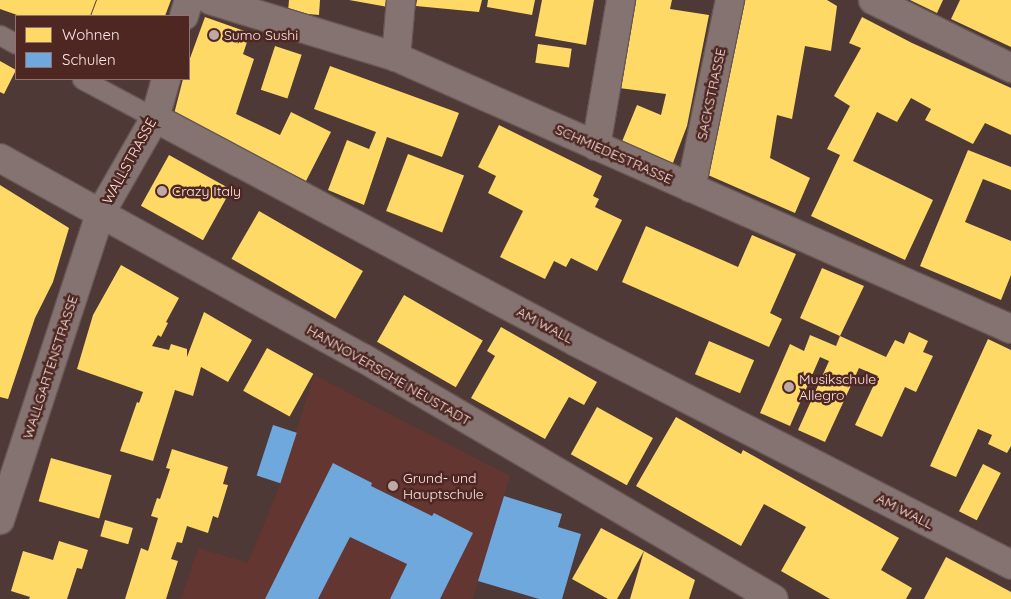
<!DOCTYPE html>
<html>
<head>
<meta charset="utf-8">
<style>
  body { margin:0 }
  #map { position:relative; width:1011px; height:599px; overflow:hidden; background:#4e3936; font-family:Quicksand,sans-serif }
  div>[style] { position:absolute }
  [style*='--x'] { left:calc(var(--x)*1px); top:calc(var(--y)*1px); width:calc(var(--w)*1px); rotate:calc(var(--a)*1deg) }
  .built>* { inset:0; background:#633631 }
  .homes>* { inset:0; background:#ffd966; transform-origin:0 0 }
  .schools>* { inset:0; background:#6fa8dc; transform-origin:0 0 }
  .roads { filter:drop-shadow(1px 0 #685653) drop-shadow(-1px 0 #685653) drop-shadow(0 1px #685653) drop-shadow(0 -1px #685653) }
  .lane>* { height:19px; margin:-9.5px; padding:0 9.5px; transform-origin:9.5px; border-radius:9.5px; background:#847371 }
  .street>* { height:28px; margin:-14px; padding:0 14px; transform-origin:14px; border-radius:14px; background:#847371 }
  .dots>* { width:14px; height:14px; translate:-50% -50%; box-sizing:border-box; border:2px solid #4e2722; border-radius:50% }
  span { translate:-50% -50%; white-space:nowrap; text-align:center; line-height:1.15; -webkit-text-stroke:5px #4e2722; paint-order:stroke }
  .poi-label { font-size:14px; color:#fce6e3 }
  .left { translate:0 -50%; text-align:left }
  .street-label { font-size:14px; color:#fce6e3 }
  .legend { position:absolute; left:15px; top:15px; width:175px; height:65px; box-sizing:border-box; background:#4e2722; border:1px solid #94736f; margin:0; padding:6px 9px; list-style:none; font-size:15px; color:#fce6e3 }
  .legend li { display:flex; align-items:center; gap:10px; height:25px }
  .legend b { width:25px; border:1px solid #94736f }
</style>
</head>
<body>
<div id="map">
  <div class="built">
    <div style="clip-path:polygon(314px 375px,510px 476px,473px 599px,181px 599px,198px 548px,248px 563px,278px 490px)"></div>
  </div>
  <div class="homes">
    <div style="clip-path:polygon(0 0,96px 0,90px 16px,20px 16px,0 9px)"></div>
    <div style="clip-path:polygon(97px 0,171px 0,165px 16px,91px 16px)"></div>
    <div style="clip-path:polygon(289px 0,320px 0,319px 15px,288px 12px)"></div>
    <div style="clip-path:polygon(349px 0,389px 0,388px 7px)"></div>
    <div style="clip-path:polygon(417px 0,482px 0,479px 12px,416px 6px)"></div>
    <div style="clip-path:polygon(488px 0,535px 0,532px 15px,487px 7px)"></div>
    <div style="clip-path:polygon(542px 0,594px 0,586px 45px,535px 36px)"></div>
    <div style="clip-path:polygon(632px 0,672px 0,670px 9px,709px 15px,687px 126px,671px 168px,621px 144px,637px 105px,661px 115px,666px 94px,619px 88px)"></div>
    <div style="clip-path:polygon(740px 0,827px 0,837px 6px,831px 51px,805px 46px,792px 119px,777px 115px,770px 158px,810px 178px,795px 213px,708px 175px)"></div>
    <div style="clip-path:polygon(910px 0,943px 0,937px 13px)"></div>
    <div style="clip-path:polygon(960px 0,1011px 0,1011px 47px,951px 19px)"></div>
    <div style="clip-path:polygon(205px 17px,250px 33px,243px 54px,254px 59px,236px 114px,280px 135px,291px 112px,331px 132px,306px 181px,174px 114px,183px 79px,189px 79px,189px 61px)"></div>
    <div style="clip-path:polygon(862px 17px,912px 43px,1011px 88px,1011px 135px,985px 123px,973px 144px,925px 120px,931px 109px,911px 98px,897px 122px,877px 112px,853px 161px,933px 200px,905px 260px,811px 216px,840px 155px,827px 149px,850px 106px,834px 96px,861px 48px,849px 43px)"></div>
    <div style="left:538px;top:44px;width:34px;height:19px;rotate:8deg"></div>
    <div style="left:275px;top:46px;width:28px;height:46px;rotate:18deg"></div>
    <div style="clip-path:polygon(0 61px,16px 70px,4px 94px,0 92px)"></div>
    <div style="clip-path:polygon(330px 66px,459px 113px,442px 157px,387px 137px,364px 205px,328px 190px,347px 140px,369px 149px,376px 132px,314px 109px)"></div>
    <div style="clip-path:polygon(499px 125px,602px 176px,593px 196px,599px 199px,595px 207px,622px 220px,597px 271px,571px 258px,566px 267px,554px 261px,545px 279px,500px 257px,523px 211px,488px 193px,496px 176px,478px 167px)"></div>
    <div style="clip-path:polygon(968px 150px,1011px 167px,1011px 190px,983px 179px,965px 222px,1011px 241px,1011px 275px,1001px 300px,920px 266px)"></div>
    <div style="left:408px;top:154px;width:60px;height:61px;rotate:21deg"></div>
    <div style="left:169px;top:155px;width:71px;height:58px;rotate:29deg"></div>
    <div style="clip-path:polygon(0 185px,69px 228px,53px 282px,35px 318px,8px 399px,0 397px)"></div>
    <div style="left:259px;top:211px;width:120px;height:55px;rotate:30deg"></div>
    <div style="clip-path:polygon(646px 226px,738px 267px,752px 235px,796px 254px,770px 313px,782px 319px,769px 347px,622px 282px)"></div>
    <div style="clip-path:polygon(121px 265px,179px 298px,166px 322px,168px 323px,161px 337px,158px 335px,152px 346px,169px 350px,171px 344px,187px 349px,187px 357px,204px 312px,252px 340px,228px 382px,201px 367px,193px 396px,175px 390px,153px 461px,120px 451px,137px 402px,139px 403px,143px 392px,77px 369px,93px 315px)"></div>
    <div style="clip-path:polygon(822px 268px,864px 286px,840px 336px,886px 357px,895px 340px,904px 344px,909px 332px,928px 341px,923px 352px,933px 356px,916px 392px,905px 387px,882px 437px,855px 425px,878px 376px,859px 368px,825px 442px,798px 430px,829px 361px,820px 357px,790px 426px,760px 413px,790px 344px,804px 351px,810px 335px,836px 346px,840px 336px,800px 318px)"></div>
    <div style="left:404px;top:295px;width:91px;height:54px;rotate:30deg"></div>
    <div style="clip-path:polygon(501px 327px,597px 382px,584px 405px,569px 397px,545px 439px,471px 398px,495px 356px,487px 351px)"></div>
    <div style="clip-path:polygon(988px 339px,1011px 350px,1011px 446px,1007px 453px,988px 444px,992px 435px,978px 429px,956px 477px,930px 466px)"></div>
    <div style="left:709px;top:341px;width:49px;height:36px;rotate:23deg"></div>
    <div style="left:267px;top:348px;width:53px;height:49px;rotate:29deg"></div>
    <div style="left:597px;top:407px;width:64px;height:54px;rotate:29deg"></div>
    <div style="clip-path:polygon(676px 417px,741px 454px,743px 450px,899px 538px,881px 570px,912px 588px,906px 599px,830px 599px,781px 571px,806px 527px,764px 504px,741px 546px,636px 486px)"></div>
    <div style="clip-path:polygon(172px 449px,228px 467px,223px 484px,228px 485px,218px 518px,213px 516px,208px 533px,187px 526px,182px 543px,177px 542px,171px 559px,178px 561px,166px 599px,125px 599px,141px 548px,148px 551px,158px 518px,151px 516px,157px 498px,160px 499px,170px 469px,166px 468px)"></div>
    <div style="left:51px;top:458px;width:63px;height:45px;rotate:16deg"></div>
    <div style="left:983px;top:464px;width:20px;height:53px;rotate:27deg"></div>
    <div style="left:105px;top:520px;width:29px;height:17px;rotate:16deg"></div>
    <div style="clip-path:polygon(601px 528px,644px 551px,617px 599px,608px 599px,572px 579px)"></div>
    <div style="clip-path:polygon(59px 541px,88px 550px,82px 569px,77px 568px,67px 599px,29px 599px,30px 597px,11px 591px,23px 551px,53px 560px)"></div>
    <div style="clip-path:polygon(644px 551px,695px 580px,689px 599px,630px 599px)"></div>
    <div style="clip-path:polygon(946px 557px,1011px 592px,1011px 599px,924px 599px)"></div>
  </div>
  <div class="schools">
    <div style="left:273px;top:425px;width:25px;height:53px;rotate:18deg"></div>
    <div style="clip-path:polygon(333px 463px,372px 483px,371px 486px,432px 516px,434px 513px,473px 533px,440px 599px,390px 599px,407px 564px,350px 537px,318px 599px,265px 599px)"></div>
    <div style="clip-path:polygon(504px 496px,562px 514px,558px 527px,581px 534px,562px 599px,539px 599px,478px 581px)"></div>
  </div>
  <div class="roads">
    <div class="lane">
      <div style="--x:0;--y:35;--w:18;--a:29"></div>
      <div style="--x:82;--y:79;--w:83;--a:28.1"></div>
    </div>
    <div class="street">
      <div style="--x:210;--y:0;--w:195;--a:17"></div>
      <div style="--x:396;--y:57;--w:672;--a:23.86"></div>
      <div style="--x:873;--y:0;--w:154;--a:26.2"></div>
      <div style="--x:184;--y:16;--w:17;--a:-73"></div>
      <div style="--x:396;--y:57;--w:57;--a:-85"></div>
      <div style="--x:155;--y:118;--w:477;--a:28"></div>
      <div style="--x:576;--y:342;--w:489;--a:27.1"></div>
      <div style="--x:596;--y:146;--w:148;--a:-80.3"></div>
      <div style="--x:0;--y:158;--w:414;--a:28.9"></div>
      <div style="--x:363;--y:358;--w:476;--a:30.4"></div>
      <div style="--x:691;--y:188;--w:192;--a:-78.3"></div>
      <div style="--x:0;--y:520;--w:322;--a:-71.9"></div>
      <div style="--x:100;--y:214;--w:111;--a:-60.2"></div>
      <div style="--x:155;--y:118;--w:41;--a:-74.2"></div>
    </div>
  </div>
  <div class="dots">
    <div style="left:214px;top:35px;background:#bfa9a6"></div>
    <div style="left:162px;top:191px;background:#bfa9a6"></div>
    <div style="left:789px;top:387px;background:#bfa9a6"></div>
    <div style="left:393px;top:486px;background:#bfa9a6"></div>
  </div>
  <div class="poi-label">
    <span class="left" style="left:224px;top:35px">Sumo Sushi</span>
    <span class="left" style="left:172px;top:191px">Crazy Italy</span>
    <span class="left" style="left:799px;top:387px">Musikschule<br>Allegro</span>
    <span class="left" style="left:403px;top:486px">Grund- und<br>Hauptschule</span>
  </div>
  <div class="street-label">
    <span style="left:711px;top:94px;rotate:-78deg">SACKSTRASSE</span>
    <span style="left:614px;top:154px;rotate:24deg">SCHMIEDESTRASSE</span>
    <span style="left:129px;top:161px;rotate:-61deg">WALLSTRASSE</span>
    <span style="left:545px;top:325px;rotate:28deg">AM WALL</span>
    <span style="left:50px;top:367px;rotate:-72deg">WALLGARTENSTRASSE</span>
    <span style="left:389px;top:375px;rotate:30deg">HANNOVERSCHE NEUSTADT</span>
    <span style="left:905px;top:511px;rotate:27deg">AM WALL</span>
  </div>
  <ul class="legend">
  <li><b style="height:14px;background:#ffd966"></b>Wohnen</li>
  <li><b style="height:14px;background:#6fa8dc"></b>Schulen</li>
  </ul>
</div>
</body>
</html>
